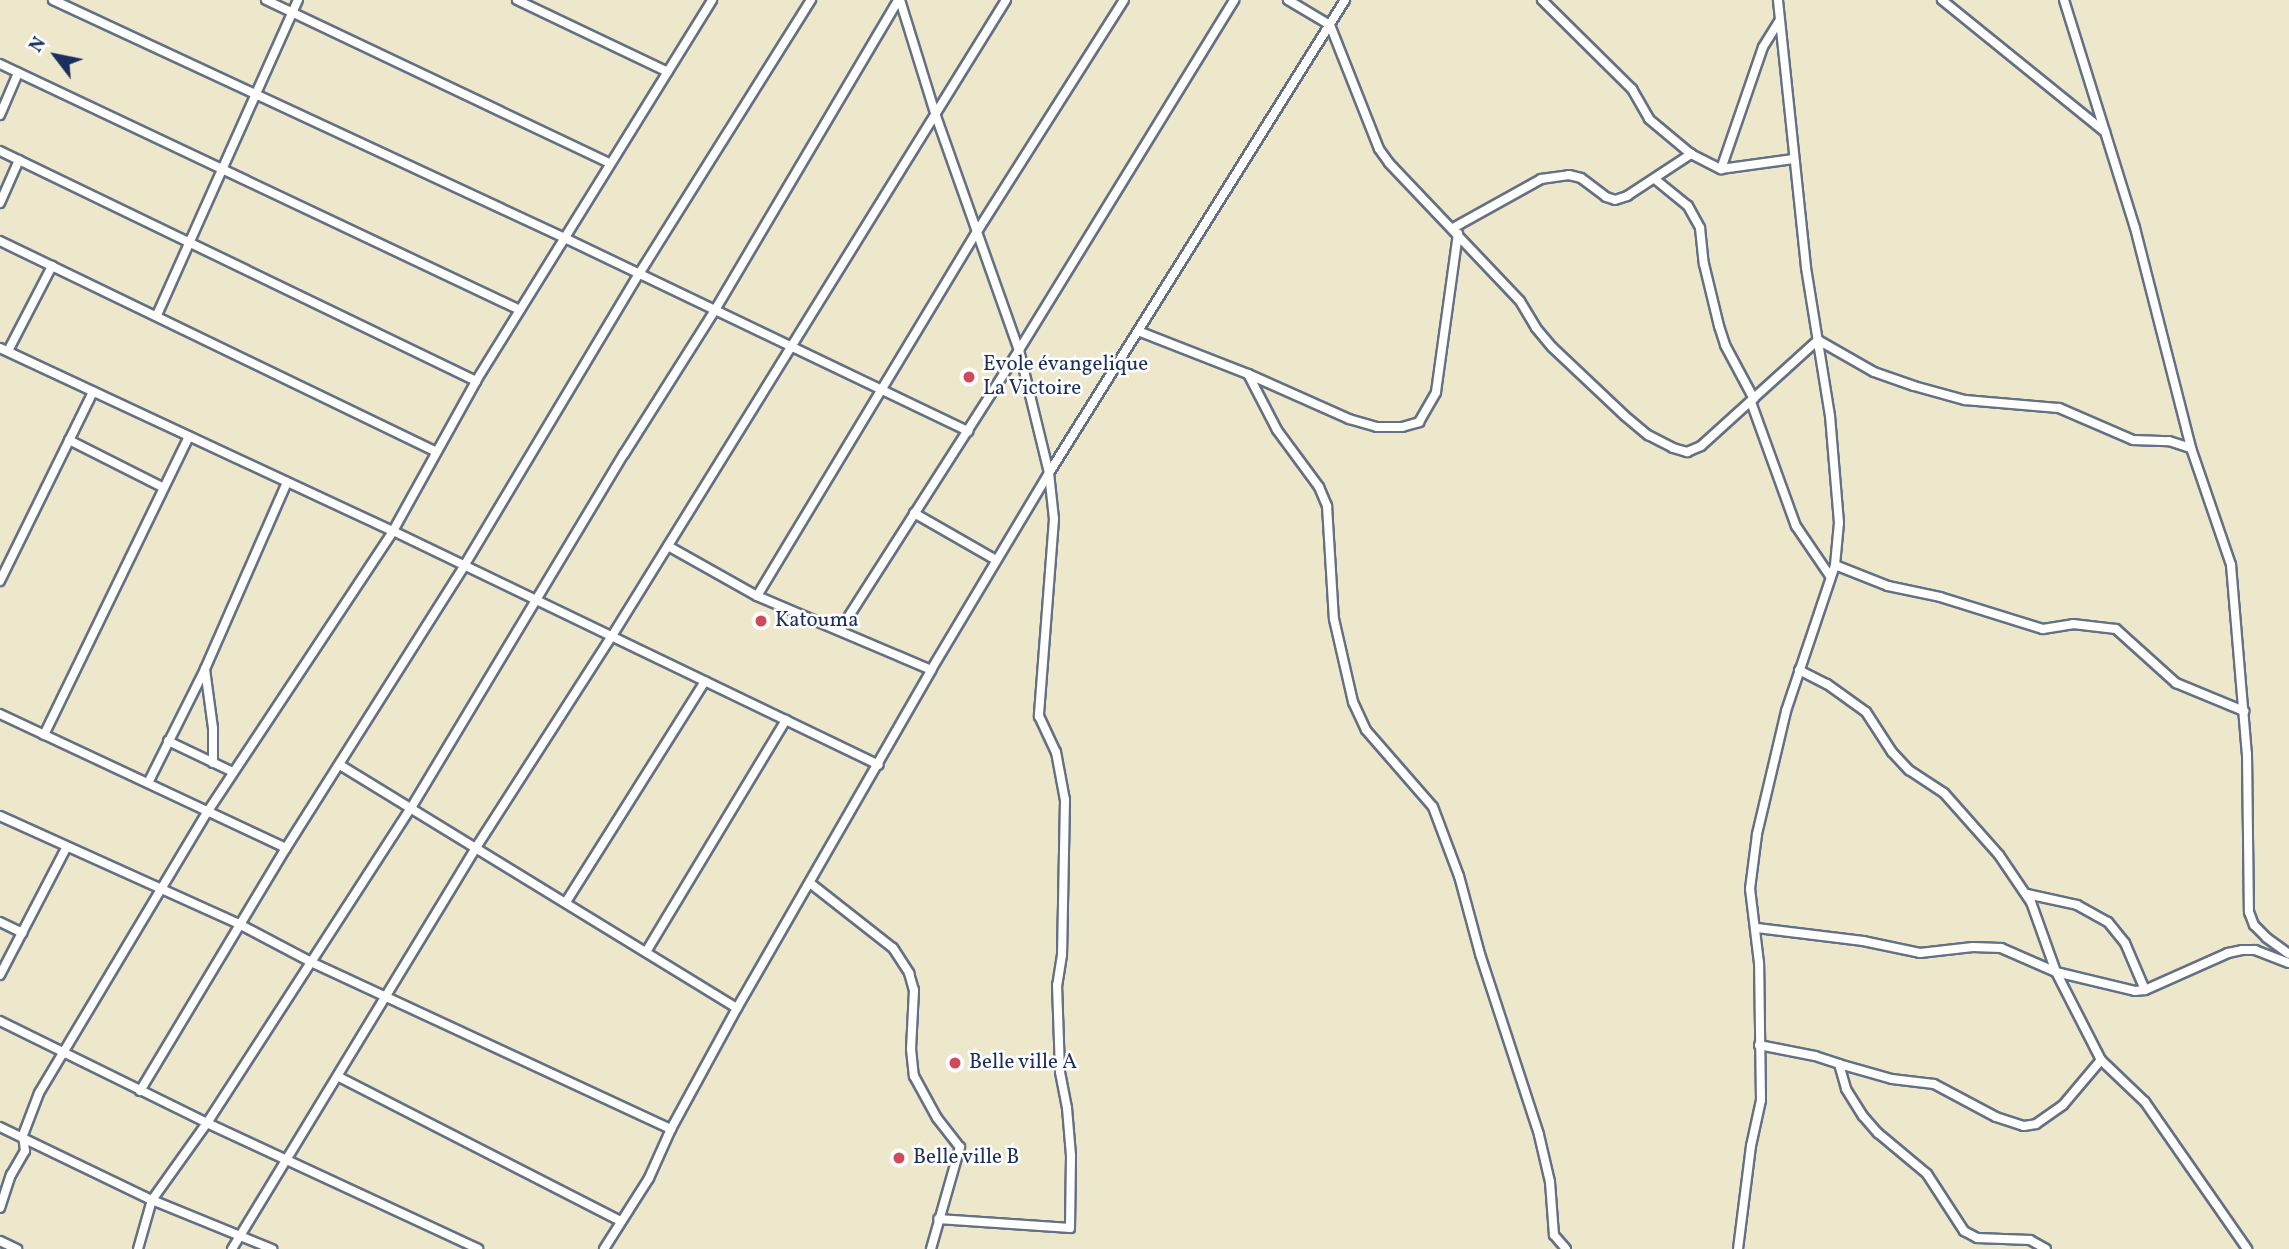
<!DOCTYPE html>
<html>
<head>
<meta charset="utf-8">
<style>
  body { margin:0 }
  #map { position:relative; width:2289px; height:1249px; overflow:hidden; background:#ede8cc; font-family:Vollkorn,serif }
  div>[style] { position:absolute }
  [style*='--x'] { left:calc(var(--x)*1px); top:calc(var(--y)*1px); width:calc(var(--w)*1px); rotate:calc(var(--a)*1deg) }
  .roads { filter:drop-shadow(2px 0 #647084) drop-shadow(-2px 0 #647084) drop-shadow(0 2px #647084) drop-shadow(0 -2px #647084) }
  .minor>* { height:8px; margin:-4px; padding:0 4px; transform-origin:4px; border-radius:4px; background:#fff }
  .dots>* { width:19px; height:19px; translate:-50% -50%; box-sizing:border-box; border:4px solid #fff; border-radius:50% }
  span { translate:-50% -50%; white-space:nowrap; text-align:center; line-height:1.15; -webkit-text-stroke:5px #fff; paint-order:stroke }
  .poi-label { font-size:21px; color:#1b2f5e }
  .left { translate:0 -50%; text-align:left }
  .north { position:absolute; left:21px; top:21px; width:70px; height:70px; -webkit-text-stroke:5px #fff; paint-order:stroke; rotate:302deg; font-size:19px; font-weight:700; line-height:28px; text-align:center; color:#1b2f5e }
  .north::after { content:''; display:block; margin:auto; width:24px; height:32px; background:#1b2f5e; clip-path:polygon(50% 0,100% 100%,50% 72%,0 100%) }
</style>
</head>
<body>
<div id="map">
  <div class="roads">
    <div class="minor">
      <div style="--x:53;--y:0;--w:567;--a:24.94"></div>
      <div style="--x:567;--y:239;--w:445;--a:25.6"></div>
      <div style="--x:266;--y:0;--w:380;--a:25.4"></div>
      <div style="--x:517;--y:0;--w:167;--a:25.5"></div>
      <div style="--x:900;--y:0;--w:121;--a:72.8"></div>
      <div style="--x:936;--y:116;--w:248;--a:70.5"></div>
      <div style="--x:1019;--y:350;--w:127;--a:76.3"></div>
      <div style="--x:1049;--y:473;--w:46;--a:83.8"></div>
      <div style="--x:1054;--y:519;--w:198;--a:94.4"></div>
      <div style="--x:1039;--y:716;--w:40;--a:65"></div>
      <div style="--x:1056;--y:752;--w:49;--a:79.4"></div>
      <div style="--x:1065;--y:800;--w:155;--a:91.1"></div>
      <div style="--x:1062;--y:955;--w:30;--a:99"></div>
      <div style="--x:1057;--y:985;--w:87;--a:88"></div>
      <div style="--x:1060;--y:1072;--w:37;--a:79"></div>
      <div style="--x:1067;--y:1108;--w:48;--a:85.2"></div>
      <div style="--x:1071;--y:1156;--w:72;--a:90.8"></div>
      <div style="--x:1070;--y:1228;--w:132;--a:-176.1"></div>
      <div style="--x:1288;--y:0;--w:49;--a:30.8"></div>
      <div style="--x:1330;--y:25;--w:133;--a:68.4"></div>
      <div style="--x:1379;--y:149;--w:17;--a:54"></div>
      <div style="--x:1389;--y:163;--w:190;--a:46.5"></div>
      <div style="--x:1520;--y:301;--w:31;--a:59"></div>
      <div style="--x:1536;--y:328;--w:25;--a:50"></div>
      <div style="--x:1552;--y:347;--w:100;--a:43.4"></div>
      <div style="--x:1625;--y:416;--w:30;--a:40"></div>
      <div style="--x:1648;--y:435;--w:28;--a:27"></div>
      <div style="--x:1673;--y:448;--w:15;--a:16"></div>
      <div style="--x:1687;--y:452;--w:15;--a:-23"></div>
      <div style="--x:1701;--y:446;--w:158;--a:-42.2"></div>
      <div style="--x:1818;--y:340;--w:64;--a:29.7"></div>
      <div style="--x:1874;--y:372;--w:42;--a:19.3"></div>
      <div style="--x:1914;--y:386;--w:53;--a:15.4"></div>
      <div style="--x:1965;--y:400;--w:94;--a:4.9"></div>
      <div style="--x:2059;--y:408;--w:81;--a:23.4"></div>
      <div style="--x:2133;--y:440;--w:36;--a:2"></div>
      <div style="--x:2169;--y:441;--w:23;--a:18"></div>
      <div style="--x:1542;--y:0;--w:127;--a:44.7"></div>
      <div style="--x:1632;--y:89;--w:34;--a:60"></div>
      <div style="--x:1649;--y:119;--w:55;--a:39.8"></div>
      <div style="--x:1691;--y:154;--w:34;--a:27"></div>
      <div style="--x:1721;--y:169;--w:73;--a:-7.9"></div>
      <div style="--x:1942;--y:0;--w:210;--a:39"></div>
      <div style="--x:2064;--y:0;--w:239;--a:72.7"></div>
      <div style="--x:2135;--y:228;--w:227;--a:75.7"></div>
      <div style="--x:2191;--y:448;--w:124;--a:71.1"></div>
      <div style="--x:2231;--y:565;--w:190;--a:85.2"></div>
      <div style="--x:2247;--y:754;--w:158;--a:89.3"></div>
      <div style="--x:2249;--y:912;--w:14;--a:69"></div>
      <div style="--x:2254;--y:925;--w:18;--a:45"></div>
      <div style="--x:2267;--y:938;--w:27;--a:36"></div>
      <div style="--x:0;--y:64;--w:575;--a:25.32"></div>
      <div style="--x:0;--y:115;--w:46;--a:-66.8"></div>
      <div style="--x:0;--y:151;--w:529;--a:25.79"></div>
      <div style="--x:1721;--y:169;--w:129;--a:-71"></div>
      <div style="--x:1763;--y:47;--w:31;--a:-58"></div>
      <div style="--x:1656;--y:180;--w:41;--a:39.1"></div>
      <div style="--x:1688;--y:206;--w:25;--a:61"></div>
      <div style="--x:1700;--y:228;--w:36;--a:84"></div>
      <div style="--x:1704;--y:264;--w:64;--a:76.4"></div>
      <div style="--x:1719;--y:326;--w:20;--a:72"></div>
      <div style="--x:1725;--y:345;--w:61;--a:61.8"></div>
      <div style="--x:0;--y:203;--w:47;--a:-66.2"></div>
      <div style="--x:1453;--y:228;--w:101;--a:-29.1"></div>
      <div style="--x:1541;--y:179;--w:28;--a:-8"></div>
      <div style="--x:1569;--y:175;--w:12;--a:14"></div>
      <div style="--x:1581;--y:178;--w:31;--a:37"></div>
      <div style="--x:1606;--y:197;--w:9;--a:18"></div>
      <div style="--x:1615;--y:200;--w:13;--a:-18"></div>
      <div style="--x:1627;--y:196;--w:77;--a:-33.3"></div>
      <div style="--x:0;--y:241;--w:483;--a:25.8"></div>
      <div style="--x:157;--y:315;--w:345;--a:-65.9"></div>
      <div style="--x:1138;--y:331;--w:118;--a:21.4"></div>
      <div style="--x:1248;--y:374;--w:111;--a:24"></div>
      <div style="--x:1349;--y:419;--w:29;--a:16"></div>
      <div style="--x:1377;--y:427;--w:25;--a:0"></div>
      <div style="--x:1402;--y:427;--w:18;--a:-16"></div>
      <div style="--x:1419;--y:422;--w:34;--a:-60"></div>
      <div style="--x:1436;--y:392;--w:160;--a:-82.1"></div>
      <div style="--x:0;--y:348;--w:434;--a:25"></div>
      <div style="--x:393;--y:531;--w:539;--a:25.71"></div>
      <div style="--x:8;--y:351;--w:96;--a:-62.6"></div>
      <div style="--x:1248;--y:374;--w:63;--a:62.6"></div>
      <div style="--x:1277;--y:430;--w:71;--a:53.6"></div>
      <div style="--x:1319;--y:487;--w:21;--a:67"></div>
      <div style="--x:1327;--y:506;--w:113;--a:86.5"></div>
      <div style="--x:1334;--y:619;--w:85;--a:77.1"></div>
      <div style="--x:1353;--y:702;--w:31;--a:65"></div>
      <div style="--x:1366;--y:730;--w:102;--a:49"></div>
      <div style="--x:1433;--y:807;--w:74;--a:69.4"></div>
      <div style="--x:1459;--y:876;--w:81;--a:74.9"></div>
      <div style="--x:1480;--y:954;--w:190;--a:71.9"></div>
      <div style="--x:1539;--y:1135;--w:48;--a:76.8"></div>
      <div style="--x:1550;--y:1182;--w:53;--a:85.7"></div>
      <div style="--x:1554;--y:1235;--w:18;--a:49"></div>
      <div style="--x:1751;--y:402;--w:132;--a:70.1"></div>
      <div style="--x:1796;--y:526;--w:60;--a:55.8"></div>
      <div style="--x:69;--y:440;--w:106;--a:26.8"></div>
      <div style="--x:914;--y:513;--w:95;--a:29.8"></div>
      <div style="--x:668;--y:546;--w:102;--a:29.3"></div>
      <div style="--x:757;--y:596;--w:189;--a:23"></div>
      <div style="--x:1835;--y:565;--w:57;--a:21.6"></div>
      <div style="--x:1888;--y:586;--w:53;--a:11.9"></div>
      <div style="--x:1940;--y:597;--w:108;--a:17.3"></div>
      <div style="--x:2043;--y:629;--w:30;--a:-9"></div>
      <div style="--x:2073;--y:624;--w:43;--a:6.6"></div>
      <div style="--x:2116;--y:629;--w:81;--a:42"></div>
      <div style="--x:2176;--y:683;--w:74;--a:22.4"></div>
      <div style="--x:0;--y:581;--w:211;--a:-63.8"></div>
      <div style="--x:757;--y:596;--w:428;--a:-58.9"></div>
      <div style="--x:978;--y:230;--w:272;--a:-57.6"></div>
      <div style="--x:840;--y:630;--w:332;--a:-57.4"></div>
      <div style="--x:1019;--y:350;--w:411;--a:-58.4"></div>
      <div style="--x:205;--y:669;--w:60;--a:82.3"></div>
      <div style="--x:213;--y:728;--w:35;--a:90"></div>
      <div style="--x:1799;--y:670;--w:31;--a:27"></div>
      <div style="--x:1827;--y:684;--w:48;--a:35.7"></div>
      <div style="--x:1866;--y:712;--w:48;--a:57"></div>
      <div style="--x:1892;--y:752;--w:25;--a:47"></div>
      <div style="--x:1909;--y:770;--w:42;--a:33.3"></div>
      <div style="--x:1944;--y:793;--w:83;--a:48.4"></div>
      <div style="--x:1999;--y:855;--w:57;--a:55.8"></div>
      <div style="--x:2031;--y:902;--w:74;--a:70.3"></div>
      <div style="--x:2056;--y:972;--w:99;--a:62.9"></div>
      <div style="--x:2101;--y:1060;--w:61;--a:43.7"></div>
      <div style="--x:2145;--y:1102;--w:179;--a:55.2"></div>
      <div style="--x:0;--y:714;--w:316;--a:25.1"></div>
      <div style="--x:44;--y:735;--w:332;--a:-64.1"></div>
      <div style="--x:168;--y:741;--w:72;--a:25.5"></div>
      <div style="--x:340;--y:765;--w:465;--a:31.5"></div>
      <div style="--x:148;--y:783;--w:127;--a:-63.4"></div>
      <div style="--x:205;--y:669;--w:204;--a:-66.3"></div>
      <div style="--x:0;--y:816;--w:262;--a:24.3"></div>
      <div style="--x:239;--y:924;--w:81;--a:27.8"></div>
      <div style="--x:311;--y:962;--w:397;--a:24.9"></div>
      <div style="--x:810;--y:883;--w:105;--a:38.1"></div>
      <div style="--x:893;--y:948;--w:30;--a:57"></div>
      <div style="--x:909;--y:973;--w:18;--a:74"></div>
      <div style="--x:914;--y:990;--w:59;--a:92.9"></div>
      <div style="--x:911;--y:1049;--w:27;--a:84"></div>
      <div style="--x:914;--y:1076;--w:48;--a:61.3"></div>
      <div style="--x:937;--y:1118;--w:37;--a:52"></div>
      <div style="--x:960;--y:1147;--w:106;--a:105.9"></div>
      <div style="--x:2027;--y:894;--w:51;--a:12.4"></div>
      <div style="--x:2077;--y:905;--w:35;--a:29"></div>
      <div style="--x:2108;--y:922;--w:27;--a:51"></div>
      <div style="--x:2125;--y:943;--w:51;--a:66.9"></div>
      <div style="--x:566;--y:902;--w:261;--a:-57.8"></div>
      <div style="--x:0;--y:922;--w:25;--a:26"></div>
      <div style="--x:1757;--y:928;--w:107;--a:7"></div>
      <div style="--x:1863;--y:941;--w:58;--a:11.9"></div>
      <div style="--x:1920;--y:953;--w:53;--a:-6.5"></div>
      <div style="--x:1973;--y:947;--w:28;--a:2"></div>
      <div style="--x:2001;--y:948;--w:60;--a:23.6"></div>
      <div style="--x:2056;--y:972;--w:81;--a:13.5"></div>
      <div style="--x:2135;--y:991;--w:10;--a:-6"></div>
      <div style="--x:2145;--y:990;--w:91;--a:-24"></div>
      <div style="--x:2228;--y:953;--w:14;--a:-12"></div>
      <div style="--x:2242;--y:950;--w:13;--a:0"></div>
      <div style="--x:2255;--y:950;--w:36;--a:21"></div>
      <div style="--x:646;--y:952;--w:271;--a:-58.9"></div>
      <div style="--x:0;--y:975;--w:143;--a:-62.5"></div>
      <div style="--x:0;--y:1021;--w:231;--a:26.2"></div>
      <div style="--x:207;--y:1123;--w:299;--a:24.9"></div>
      <div style="--x:1759;--y:1045;--w:57;--a:11.1"></div>
      <div style="--x:1815;--y:1056;--w:25;--a:18"></div>
      <div style="--x:1839;--y:1064;--w:26;--a:74"></div>
      <div style="--x:1846;--y:1089;--w:32;--a:58"></div>
      <div style="--x:1863;--y:1116;--w:23;--a:49"></div>
      <div style="--x:1878;--y:1133;--w:64;--a:39.9"></div>
      <div style="--x:1927;--y:1174;--w:68;--a:57"></div>
      <div style="--x:1964;--y:1231;--w:15;--a:28"></div>
      <div style="--x:1977;--y:1238;--w:53;--a:2.2"></div>
      <div style="--x:2030;--y:1240;--w:18;--a:29"></div>
      <div style="--x:1839;--y:1064;--w:55;--a:15.8"></div>
      <div style="--x:1892;--y:1079;--w:42;--a:6.8"></div>
      <div style="--x:1934;--y:1084;--w:70;--a:28"></div>
      <div style="--x:1996;--y:1117;--w:29;--a:18"></div>
      <div style="--x:2024;--y:1126;--w:12;--a:-9"></div>
      <div style="--x:2036;--y:1124;--w:33;--a:-35"></div>
      <div style="--x:2063;--y:1105;--w:59;--a:-49.8"></div>
      <div style="--x:339;--y:1077;--w:317;--a:27.1"></div>
      <div style="--x:140;--y:1091;--w:283;--a:-59"></div>
      <div style="--x:286;--y:848;--w:333;--a:-57.7"></div>
      <div style="--x:464;--y:566;--w:340;--a:-59.1"></div>
      <div style="--x:639;--y:274;--w:324;--a:-57.9"></div>
      <div style="--x:0;--y:1127;--w:169;--a:25.7"></div>
      <div style="--x:152;--y:1200;--w:130;--a:22.2"></div>
      <div style="--x:0;--y:1208;--w:35;--a:-72"></div>
      <div style="--x:11;--y:1175;--w:28;--a:-60"></div>
      <div style="--x:25;--y:1151;--w:16;--a:-97"></div>
      <div style="--x:23;--y:1135;--w:45;--a:-69.1"></div>
      <div style="--x:39;--y:1093;--w:329;--a:-59.1"></div>
      <div style="--x:208;--y:811;--w:336;--a:-56.5"></div>
      <div style="--x:393;--y:531;--w:171;--a:-61"></div>
      <div style="--x:476;--y:381;--w:448;--a:-58.2"></div>
      <div style="--x:0;--y:1241;--w:19;--a:25"></div>
      <div style="--x:138;--y:1249;--w:51;--a:-74.1"></div>
      <div style="--x:152;--y:1200;--w:95;--a:-54.5"></div>
      <div style="--x:207;--y:1123;--w:375;--a:-57.1"></div>
      <div style="--x:411;--y:808;--w:413;--a:-59"></div>
      <div style="--x:624;--y:454;--w:170;--a:-57.7"></div>
      <div style="--x:715;--y:310;--w:360;--a:-59.4"></div>
      <div style="--x:232;--y:1249;--w:472;--a:-58.7"></div>
      <div style="--x:477;--y:846;--w:250;--a:-57.3"></div>
      <div style="--x:612;--y:636;--w:748;--a:-58.22"></div>
      <div style="--x:604;--y:1249;--w:84;--a:-57.6"></div>
      <div style="--x:649;--y:1178;--w:54;--a:-65.8"></div>
      <div style="--x:671;--y:1129;--w:138;--a:-61.4"></div>
      <div style="--x:737;--y:1008;--w:390;--a:-60.1"></div>
      <div style="--x:931;--y:670;--w:230;--a:-59.1"></div>
      <div style="--x:1049;--y:473;--w:558;--a:-57.96"></div>
      <div style="--x:1738;--y:1249;--w:104;--a:-82.8"></div>
      <div style="--x:1751;--y:1146;--w:47;--a:-77.7"></div>
      <div style="--x:1761;--y:1100;--w:137;--a:-90.8"></div>
      <div style="--x:1759;--y:963;--w:75;--a:-96.9"></div>
      <div style="--x:1750;--y:889;--w:55;--a:-82.7"></div>
      <div style="--x:1757;--y:834;--w:126;--a:-76.7"></div>
      <div style="--x:1786;--y:711;--w:154;--a:-71.4"></div>
      <div style="--x:1835;--y:565;--w:42;--a:-84.6"></div>
      <div style="--x:1839;--y:523;--w:107;--a:-94.8"></div>
      <div style="--x:1830;--y:416;--w:151;--a:-99.2"></div>
      <div style="--x:1806;--y:267;--w:268;--a:-96"></div>
    </div>
  </div>
  <div class="dots">
    <div style="left:969px;top:377px;background:#d1495b"></div>
    <div style="left:761px;top:621px;background:#d1495b"></div>
    <div style="left:955px;top:1063px;background:#d1495b"></div>
    <div style="left:899px;top:1158px;background:#d1495b"></div>
  </div>
  <div class="poi-label">
    <span class="left" style="left:983px;top:377px">Evole évangelique<br>La Victoire</span>
    <span class="left" style="left:775px;top:621px">Katouma</span>
    <span class="left" style="left:969px;top:1063px">Belle ville A</span>
    <span class="left" style="left:913px;top:1158px">Belle ville B</span>
  </div>
  <div class="north">N</div>
</div>
</body>
</html>
